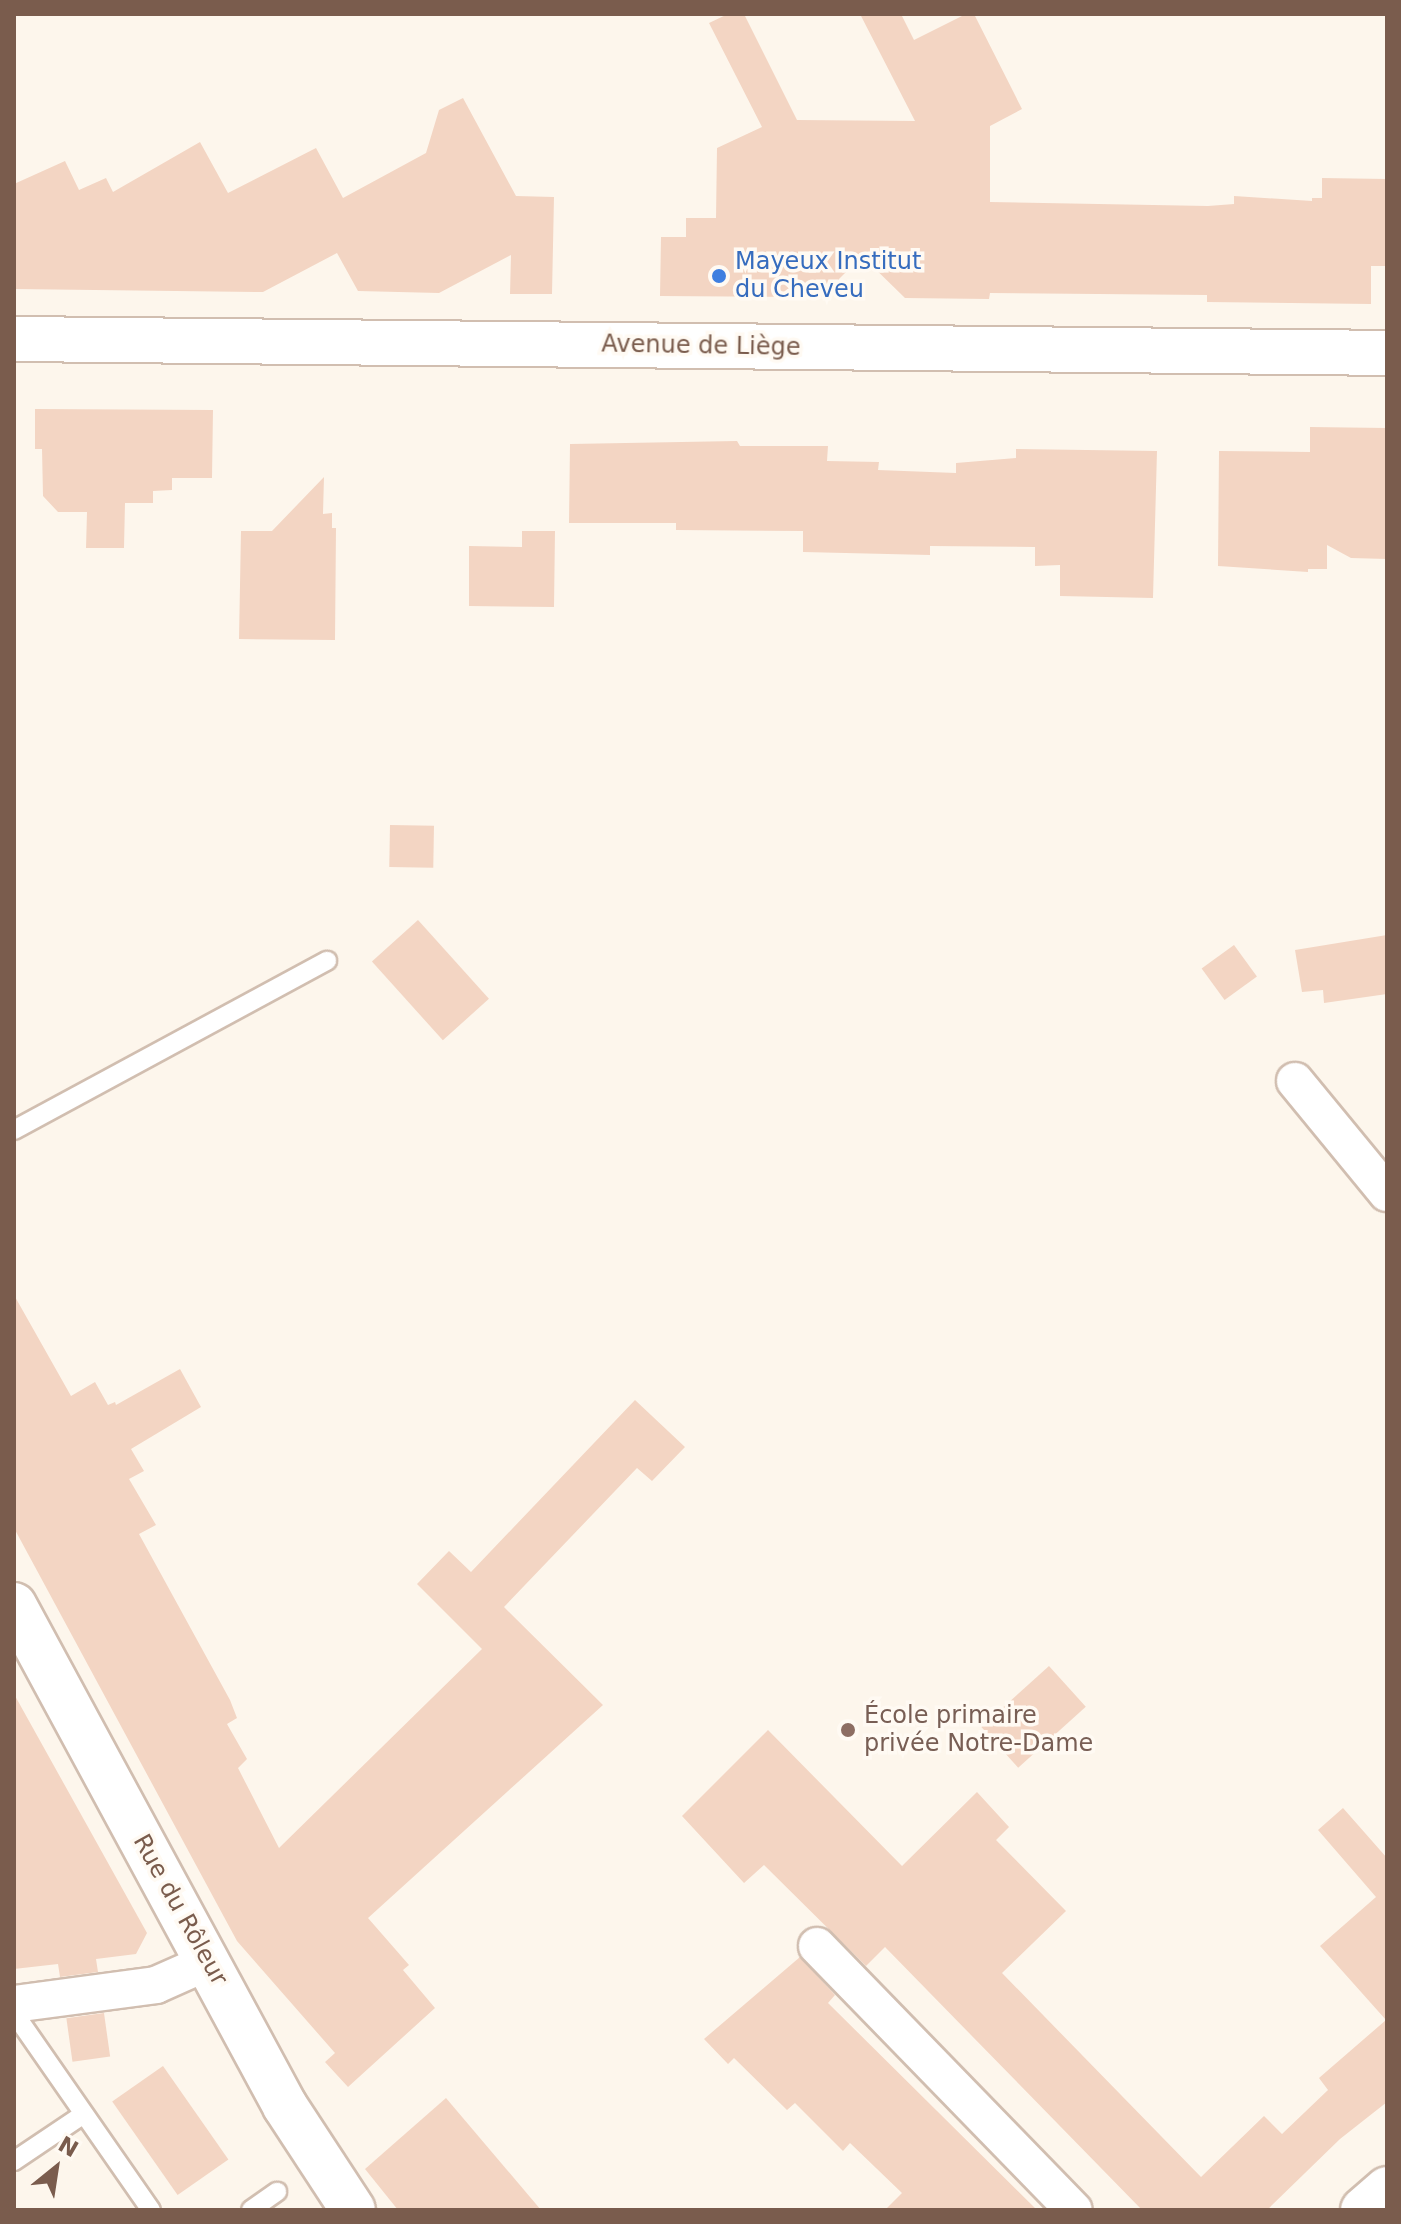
<!DOCTYPE html>
<html>
<head>
<meta charset="utf-8">
<style>
  body { margin:0 }
  #map { position:relative; width:1401px; height:2224px; overflow:hidden; background:#fdf6ec; font-family:"DejaVu Sans",sans-serif }
  div>[style] { position:absolute }
  [style*='--x'] { left:calc(var(--x)*1px); top:calc(var(--y)*1px); width:calc(var(--w)*1px); rotate:calc(var(--a)*1deg) }
  .building>* { inset:0; background:#f3d5c3; transform-origin:0 0 }
  .roads { filter:drop-shadow(2px 0 #d1beb0) drop-shadow(-2px 0 #d1beb0) drop-shadow(0 2px #d1beb0) drop-shadow(0 -2px #d1beb0) }
  .service>* { height:18px; margin:-9px; padding:0 9px; transform-origin:9px; border-radius:9px; background:#fff }
  .minor>* { height:36px; margin:-18px; padding:0 18px; transform-origin:18px; border-radius:18px; background:#fff }
  .tertiary>* { height:44px; margin:-22px; padding:0 22px; transform-origin:22px; border-radius:22px; background:#fff }
  .secondary>* { height:44px; margin:-22px; padding:0 22px; transform-origin:22px; border-radius:22px; background:#fff }
  .dots>* { width:22px; height:22px; translate:-50% -50%; box-sizing:border-box; border:4px solid #fffaf3; border-radius:50% }
  span { translate:-50% -50%; white-space:nowrap; text-align:center; line-height:1.15; -webkit-text-stroke:7px #fffaf3; paint-order:stroke }
  .shop-label { font-size:24px; color:#366cbe }
  .left { translate:0 -50%; text-align:left }
  .street-label { font-size:24px; color:#7a5c4d }
  .education-label { font-size:24px; color:#785e54 }
  .frame { position:absolute; inset:0; border:16px solid #7a5c4d; pointer-events:none }
  .north { position:absolute; left:16px; top:2128px; width:80px; height:80px; -webkit-text-stroke:6px #fffaf3; paint-order:stroke; rotate:30deg; font-size:22px; font-weight:700; line-height:32px; text-align:center; color:#7a5c4d }
  .north::after { content:''; display:block; margin:auto; width:28px; height:36px; background:#7a5c4d; clip-path:polygon(50% 0,100% 100%,50% 72%,0 100%) }
</style>
</head>
<body>
<div id="map">
  <div class="building">
    <div style="clip-path:polygon(728px 14px,744px 14px,797px 120px,915px 121px,860px 14px,901px 14px,914px 40px,966px 14px,974px 14px,1022px 109px,990px 126px,990px 202px,1208px 206px,1234px 204px,1234px 196px,1312px 201px,1312px 198px,1322px 198px,1322px 178px,1387px 179px,1387px 266px,1371px 266px,1371px 304px,1207px 302px,1207px 295px,990px 293px,989px 299px,905px 298px,862px 256px,821px 297px,660px 296px,661px 237px,686px 237px,686px 218px,716px 218px,717px 148px,762px 127px,709px 23px)"></div>
    <div style="clip-path:polygon(463px 98px,516px 196px,554px 197px,552px 294px,510px 294px,511px 255px,439px 293px,358px 291px,337px 253px,263px 292px,14px 289px,14px 184px,65px 161px,79px 190px,106px 178px,113px 192px,200px 142px,228px 193px,316px 148px,343px 198px,426px 153px,439px 110px)"></div>
    <div style="clip-path:polygon(35px 409px,213px 410px,212px 478px,172px 478px,172px 490px,153px 491px,153px 503px,125px 503px,124px 548px,86px 548px,87px 512px,58px 512px,43px 496px,42px 449px,35px 449px)"></div>
    <div style="clip-path:polygon(1310px 427px,1387px 428px,1387px 559px,1351px 558px,1327px 545px,1327px 569px,1308px 569px,1308px 572px,1218px 566px,1219px 451px,1310px 452px)"></div>
    <div style="clip-path:polygon(737px 441px,740px 446px,828px 446px,827px 461px,879px 462px,878px 470px,956px 473px,956px 463px,1016px 458px,1016px 449px,1157px 451px,1153px 598px,1060px 596px,1060px 565px,1035px 566px,1035px 547px,930px 546px,930px 555px,803px 552px,803px 531px,676px 530px,676px 523px,569px 523px,570px 444px)"></div>
    <div style="clip-path:polygon(324px 477px,323px 514px,332px 513px,332px 528px,336px 528px,335px 640px,239px 639px,241px 531px,272px 531px)"></div>
    <div style="clip-path:polygon(522px 531px,555px 531px,554px 607px,469px 606px,469px 546px,522px 547px)"></div>
    <div style="left:390px;top:825px;width:44px;height:42px;rotate:1deg"></div>
    <div style="left:418px;top:920px;width:106px;height:62px;rotate:48deg"></div>
    <div style="clip-path:polygon(1387px 935px,1387px 994px,1324px 1003px,1323px 990px,1302px 992px,1295px 950px)"></div>
    <div style="left:1234px;top:945px;width:39px;height:40px;rotate:54deg"></div>
    <div style="clip-path:polygon(14px 1295px,71px 1396px,95px 1382px,108px 1405px,115px 1402px,116px 1405px,180px 1369px,201px 1407px,131px 1449px,144px 1471px,129px 1479px,156px 1525px,139px 1534px,230px 1700px,237px 1718px,227px 1724px,247px 1759px,238px 1768px,279px 1848px,482px 1649px,417px 1584px,449px 1551px,471px 1572px,635px 1400px,685px 1447px,652px 1481px,637px 1468px,504px 1607px,603px 1705px,368px 1918px,409px 1965px,403px 1970px,435px 2008px,348px 2087px,325px 2062px,335px 2053px,237px 1941px,14px 1528px)"></div>
    <div style="left:1049px;top:1666px;width:55px;height:91px;rotate:48deg"></div>
    <div style="clip-path:polygon(14px 1694px,147px 1933px,136px 1954px,96px 1959px,98px 1972px,60px 1977px,58px 1964px,14px 1969px)"></div>
    <div style="clip-path:polygon(768px 1730px,902px 1866px,977px 1792px,1009px 1827px,996px 1840px,1066px 1911px,1002px 1973px,1201px 2177px,1264px 2116px,1282px 2134px,1328px 2090px,1319px 2078px,1386px 2020px,1320px 1946px,1376px 1897px,1318px 1830px,1343px 1808px,1387px 1858px,1387px 2102px,1340px 2139px,1267px 2210px,1142px 2210px,885px 1947px,866px 1966px,764px 1865px,744px 1883px,682px 1816px)"></div>
    <div style="clip-path:polygon(800px 1957px,835px 1995px,828px 2003px,1037px 2210px,885px 2210px,902px 2193px,850px 2143px,843px 2151px,795px 2103px,787px 2110px,734px 2058px,728px 2064px,704px 2039px)"></div>
    <div style="left:104px;top:2013px;width:44px;height:38px;rotate:82deg"></div>
    <div style="left:163px;top:2066px;width:114px;height:62px;rotate:55deg"></div>
    <div style="clip-path:polygon(446px 2098px,541px 2210px,398px 2210px,365px 2169px)"></div>
  </div>
  <div class="roads">
    <div class="service">
      <div style="--x:14;--y:1130;--w:356;--a:-28.4"></div>
      <div style="--x:14;--y:2013;--w:240;--a:55.2"></div>
      <div style="--x:14;--y:2161;--w:84;--a:-33.9"></div>
      <div style="--x:251;--y:2210;--w:32;--a:-35"></div>
    </div>
    <div class="minor">
      <div style="--x:1295;--y:1081;--w:145;--a:50.6"></div>
      <div style="--x:817;--y:1946;--w:368;--a:45.8"></div>
      <div style="--x:14;--y:2004;--w:143;--a:-7.6"></div>
      <div style="--x:156;--y:1985;--w:57;--a:-23.9"></div>
    </div>
    <div class="tertiary">
      <div style="--x:14;--y:1605;--w:570;--a:61.59"></div>
      <div style="--x:285;--y:2106;--w:124;--a:56.8"></div>
    </div>
    <div class="secondary">
      <div style="--x:14;--y:339;--w:1373;--a:0.58"></div>
      <div style="--x:1363;--y:2210;--w:32;--a:-41"></div>
    </div>
  </div>
  <div class="dots">
    <div style="left:719px;top:276px;background:#3f7fe0"></div>
    <div style="left:848px;top:1730px;background:#8d6e63"></div>
  </div>
  <div class="shop-label">
    <span class="left" style="left:735px;top:276px">Mayeux Institut<br>du Cheveu</span>
  </div>
  <div class="street-label">
    <span style="left:701px;top:346px;rotate:1deg">Avenue de Liège</span>
    <span style="left:180px;top:1910px;rotate:61deg">Rue du Rôleur</span>
  </div>
  <div class="education-label">
    <span class="left" style="left:864px;top:1730px">École primaire<br>privée Notre-Dame</span>
  </div>
  <div class="frame"></div>
  <div class="north">N</div>
</div>
</body>
</html>
